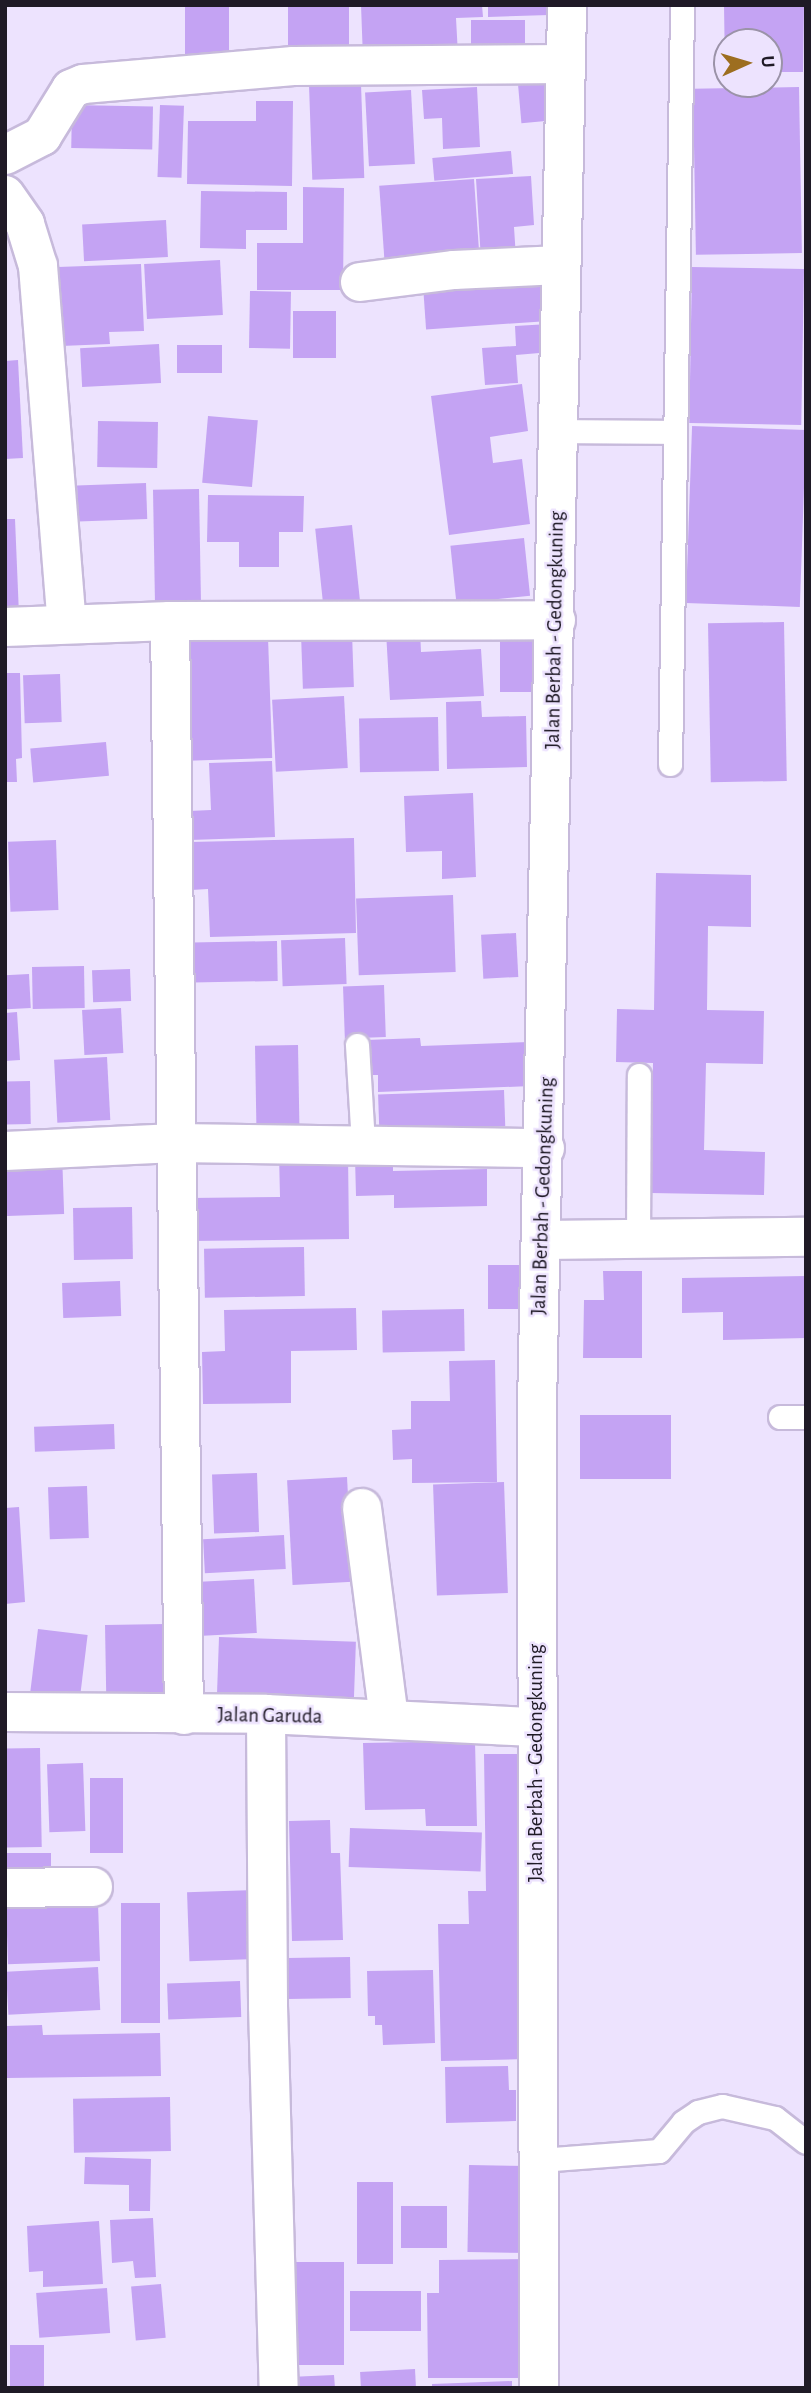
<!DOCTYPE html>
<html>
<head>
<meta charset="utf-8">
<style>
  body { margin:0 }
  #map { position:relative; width:811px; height:2393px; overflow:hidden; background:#ede3fe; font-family:"Alegreya Sans",sans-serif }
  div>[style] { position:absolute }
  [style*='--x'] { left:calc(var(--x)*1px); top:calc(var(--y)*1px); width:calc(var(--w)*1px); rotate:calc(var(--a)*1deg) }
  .building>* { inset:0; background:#c4a3f3; transform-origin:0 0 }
  .roads { filter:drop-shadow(2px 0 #c7badb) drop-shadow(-2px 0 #c7badb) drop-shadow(0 2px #c7badb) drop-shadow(0 -2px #c7badb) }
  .lane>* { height:23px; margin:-11.5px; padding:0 11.5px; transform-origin:11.5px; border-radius:11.5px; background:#fff }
  .street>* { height:38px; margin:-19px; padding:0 19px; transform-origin:19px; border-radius:19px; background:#fff }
  .secondary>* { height:38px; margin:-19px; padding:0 19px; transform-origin:19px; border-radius:19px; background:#fff }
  span { translate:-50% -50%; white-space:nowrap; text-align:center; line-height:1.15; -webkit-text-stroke:5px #ede3fe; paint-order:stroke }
  .street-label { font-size:21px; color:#1f1a26 }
  .frame { position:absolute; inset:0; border:7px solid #1f1a26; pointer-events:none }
  .north { position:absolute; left:713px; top:28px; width:70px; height:70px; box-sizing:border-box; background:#ede3fe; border:2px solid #9b93a8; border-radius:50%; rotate:86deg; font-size:19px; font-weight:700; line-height:28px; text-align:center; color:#1f1a26 }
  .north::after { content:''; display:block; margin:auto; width:24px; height:32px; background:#9d6e20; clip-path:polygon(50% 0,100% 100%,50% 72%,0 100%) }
</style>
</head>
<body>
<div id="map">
  <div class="building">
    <div style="left:185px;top:5px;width:44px;height:65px"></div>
    <div style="left:288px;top:5px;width:61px;height:49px"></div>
    <div style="clip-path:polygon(361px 5px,482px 5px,483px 17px,456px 18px,458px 55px,363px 59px)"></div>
    <div style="clip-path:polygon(488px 5px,549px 5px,549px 15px,488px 17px)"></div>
    <div style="clip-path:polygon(724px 5px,804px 5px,803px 72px,769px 72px,769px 42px,727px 42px,725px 72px)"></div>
    <div style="left:471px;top:20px;width:54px;height:37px"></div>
    <div style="left:545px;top:83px;width:38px;height:27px;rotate:85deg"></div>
    <div style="left:361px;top:84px;width:94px;height:52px;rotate:88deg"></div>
    <div style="clip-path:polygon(477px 87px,480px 147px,443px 149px,442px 118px,424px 119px,422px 90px)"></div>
    <div style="left:799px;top:87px;width:166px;height:106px;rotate:89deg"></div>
    <div style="left:411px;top:90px;width:74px;height:46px;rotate:87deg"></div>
    <div style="clip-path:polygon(256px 101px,293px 101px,292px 186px,187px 184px,188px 121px,256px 121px)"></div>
    <div style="left:72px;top:105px;width:81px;height:43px;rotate:1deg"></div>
    <div style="left:160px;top:105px;width:24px;height:72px;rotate:2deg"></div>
    <div style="left:511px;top:151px;width:23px;height:79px;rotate:85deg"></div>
    <div style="clip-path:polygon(531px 176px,534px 225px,514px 227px,516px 258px,481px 260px,476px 179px)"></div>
    <div style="left:474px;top:179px;width:81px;height:95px;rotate:86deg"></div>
    <div style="clip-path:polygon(303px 187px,344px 188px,343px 290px,257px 290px,257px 243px,303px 243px)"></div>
    <div style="clip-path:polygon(201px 191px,287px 192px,287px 230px,246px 230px,246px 249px,200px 248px)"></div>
    <div style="left:166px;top:220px;width:37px;height:84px;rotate:87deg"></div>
    <div style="left:220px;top:260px;width:55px;height:76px;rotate:87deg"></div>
    <div style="clip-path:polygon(141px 264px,144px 331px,109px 332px,110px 344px,61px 346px,58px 267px)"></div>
    <div style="left:692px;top:267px;width:112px;height:156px;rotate:1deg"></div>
    <div style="left:546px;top:281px;width:40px;height:123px;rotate:86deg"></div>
    <div style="left:250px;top:291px;width:41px;height:57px;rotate:1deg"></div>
    <div style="left:293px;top:311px;width:43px;height:47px"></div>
    <div style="clip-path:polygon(549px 324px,551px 352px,516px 355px,518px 383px,485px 385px,482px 348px,516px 346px,515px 326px)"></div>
    <div style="left:159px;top:344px;width:39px;height:79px;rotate:87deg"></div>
    <div style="left:177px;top:345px;width:45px;height:28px"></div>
    <div style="clip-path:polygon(18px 360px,23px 458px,5px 459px,5px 361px)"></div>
    <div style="clip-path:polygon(522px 384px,528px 431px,490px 437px,493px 463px,522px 459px,530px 524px,449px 535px,431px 396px)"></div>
    <div style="left:208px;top:416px;width:50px;height:67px;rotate:5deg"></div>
    <div style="left:98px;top:421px;width:60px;height:46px;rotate:1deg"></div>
    <div style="left:806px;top:430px;width:177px;height:114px;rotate:92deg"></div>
    <div style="left:146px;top:483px;width:36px;height:69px;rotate:88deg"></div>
    <div style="left:199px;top:489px;width:121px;height:46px;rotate:89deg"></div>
    <div style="clip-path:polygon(208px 495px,304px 496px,303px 532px,279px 532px,279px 567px,239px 567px,239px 542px,207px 542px)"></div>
    <div style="clip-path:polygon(5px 519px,15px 519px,19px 615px,5px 615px)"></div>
    <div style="left:352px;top:525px;width:82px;height:37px;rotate:84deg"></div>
    <div style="left:524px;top:538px;width:58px;height:74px;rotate:84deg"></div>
    <div style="left:784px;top:622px;width:159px;height:76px;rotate:89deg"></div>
    <div style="clip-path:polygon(420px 630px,421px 652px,481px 649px,484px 696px,390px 700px,386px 632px)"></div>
    <div style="left:352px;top:633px;width:54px;height:51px;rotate:88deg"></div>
    <div style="left:268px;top:637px;width:121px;height:84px;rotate:88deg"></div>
    <div style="left:500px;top:637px;width:32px;height:55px"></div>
    <div style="clip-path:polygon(5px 673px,20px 673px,22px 758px,16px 759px,17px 782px,5px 782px)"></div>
    <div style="left:60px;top:674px;width:48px;height:37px;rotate:88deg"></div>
    <div style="left:344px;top:696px;width:72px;height:72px;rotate:87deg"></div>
    <div style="clip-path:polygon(481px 701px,482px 717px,526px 716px,527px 767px,447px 769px,446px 702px)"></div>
    <div style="left:438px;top:717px;width:54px;height:79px;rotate:89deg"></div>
    <div style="left:106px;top:742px;width:34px;height:76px;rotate:85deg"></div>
    <div style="clip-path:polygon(272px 761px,275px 837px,190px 840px,189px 811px,211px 810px,209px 763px)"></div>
    <div style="clip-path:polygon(473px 793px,476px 877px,442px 879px,442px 851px,406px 852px,404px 796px)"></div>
    <div style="clip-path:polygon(354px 838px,356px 933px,210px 937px,208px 889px,191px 890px,190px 842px)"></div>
    <div style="left:56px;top:840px;width:70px;height:48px;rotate:88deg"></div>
    <div style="clip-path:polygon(656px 873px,751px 875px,751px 927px,708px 926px,707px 1010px,764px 1011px,763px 1064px,706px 1063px,704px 1150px,765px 1152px,764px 1195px,651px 1193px,653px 1063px,616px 1062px,617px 1009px,654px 1010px)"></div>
    <div style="left:453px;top:895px;width:77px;height:97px;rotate:88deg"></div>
    <div style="left:516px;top:933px;width:44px;height:35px;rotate:87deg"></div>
    <div style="left:345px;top:938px;width:46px;height:64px;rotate:88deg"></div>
    <div style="left:277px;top:941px;width:40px;height:85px;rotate:89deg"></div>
    <div style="left:84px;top:966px;width:42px;height:52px;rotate:89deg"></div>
    <div style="left:130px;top:969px;width:32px;height:38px;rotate:88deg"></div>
    <div style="left:29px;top:974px;width:34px;height:24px;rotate:87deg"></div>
    <div style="left:384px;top:985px;width:52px;height:41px;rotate:88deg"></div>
    <div style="left:121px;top:1008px;width:45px;height:39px;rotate:87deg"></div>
    <div style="clip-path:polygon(17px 1012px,20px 1060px,5px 1061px,5px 1013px)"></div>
    <div style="clip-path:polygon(420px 1038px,421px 1046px,529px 1042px,531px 1086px,378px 1092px,378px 1075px,367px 1075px,366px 1040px)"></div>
    <div style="left:298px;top:1045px;width:91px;height:43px;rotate:89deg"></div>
    <div style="left:107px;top:1057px;width:63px;height:53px;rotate:87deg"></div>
    <div style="left:30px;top:1081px;width:43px;height:25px;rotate:89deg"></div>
    <div style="left:504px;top:1090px;width:36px;height:126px;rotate:88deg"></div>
    <div style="left:62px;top:1153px;width:61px;height:57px;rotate:88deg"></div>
    <div style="clip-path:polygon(348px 1153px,349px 1239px,190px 1241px,190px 1198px,280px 1197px,279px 1154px)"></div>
    <div style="clip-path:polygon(355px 1158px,393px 1158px,393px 1171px,487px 1169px,487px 1206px,394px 1208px,394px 1195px,356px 1196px)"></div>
    <div style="left:132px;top:1207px;width:52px;height:59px;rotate:89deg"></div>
    <div style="left:304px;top:1247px;width:49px;height:100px;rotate:89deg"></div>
    <div style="left:488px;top:1265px;width:37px;height:44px"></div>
    <div style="clip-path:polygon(603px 1271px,642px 1271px,642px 1358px,583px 1358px,584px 1300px,604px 1300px)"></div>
    <div style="clip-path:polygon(806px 1276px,806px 1338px,723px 1340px,723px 1312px,682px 1313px,682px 1278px)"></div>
    <div style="left:120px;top:1281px;width:35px;height:58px;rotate:88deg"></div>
    <div style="clip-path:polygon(356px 1308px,357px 1350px,291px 1351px,291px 1403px,203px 1404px,202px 1352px,225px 1351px,224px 1310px)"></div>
    <div style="left:464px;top:1309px;width:42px;height:82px;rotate:89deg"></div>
    <div style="clip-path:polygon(495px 1360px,497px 1482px,412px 1483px,412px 1459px,393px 1460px,392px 1430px,411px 1429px,411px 1401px,450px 1401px,449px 1361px)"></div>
    <div style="left:580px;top:1415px;width:91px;height:64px"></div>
    <div style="left:114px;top:1424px;width:25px;height:80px;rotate:88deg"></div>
    <div style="left:257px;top:1473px;width:59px;height:45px;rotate:88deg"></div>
    <div style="left:347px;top:1477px;width:105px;height:60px;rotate:87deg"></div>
    <div style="left:504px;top:1482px;width:111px;height:71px;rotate:88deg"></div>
    <div style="left:87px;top:1486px;width:52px;height:39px;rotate:88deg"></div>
    <div style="clip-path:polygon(19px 1507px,25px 1602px,5px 1604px,5px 1508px)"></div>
    <div style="left:284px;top:1535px;width:34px;height:81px;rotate:87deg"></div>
    <div style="left:254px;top:1579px;width:54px;height:54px;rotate:87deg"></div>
    <div style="left:166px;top:1624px;width:75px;height:61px;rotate:89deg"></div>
    <div style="left:38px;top:1629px;width:50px;height:66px;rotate:7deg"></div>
    <div style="left:219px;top:1637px;width:137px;height:61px;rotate:2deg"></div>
    <div style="clip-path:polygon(475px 1741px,477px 1826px,426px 1826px,425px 1809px,365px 1810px,363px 1743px)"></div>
    <div style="left:40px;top:1748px;width:99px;height:35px;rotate:89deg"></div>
    <div style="clip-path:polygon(484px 1754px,519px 1754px,526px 2059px,441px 2061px,438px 1924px,469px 1924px,468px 1891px,486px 1891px)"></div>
    <div style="left:83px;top:1763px;width:68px;height:36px;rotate:88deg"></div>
    <div style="left:90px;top:1778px;width:33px;height:75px"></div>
    <div style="clip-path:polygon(330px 1820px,331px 1853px,340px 1853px,343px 1940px,292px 1941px,289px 1821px)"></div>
    <div style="left:350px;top:1828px;width:132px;height:39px;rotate:2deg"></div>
    <div style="left:5px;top:1853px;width:46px;height:28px"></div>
    <div style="left:255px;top:1890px;width:69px;height:68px;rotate:88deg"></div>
    <div style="left:121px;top:1903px;width:39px;height:120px"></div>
    <div style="left:98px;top:1904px;width:57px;height:92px;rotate:88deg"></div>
    <div style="left:350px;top:1957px;width:41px;height:63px;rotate:89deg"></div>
    <div style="left:98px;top:1967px;width:43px;height:92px;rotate:87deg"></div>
    <div style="clip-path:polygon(433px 1970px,435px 2043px,383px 2045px,382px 2025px,375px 2025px,375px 2016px,368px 2016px,367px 1971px)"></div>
    <div style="left:240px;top:1981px;width:36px;height:73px;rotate:88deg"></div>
    <div style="clip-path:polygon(42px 2025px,43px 2035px,160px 2033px,161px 2076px,7px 2078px,6px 2026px)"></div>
    <div style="clip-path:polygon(508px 2066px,509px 2090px,516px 2090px,516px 2121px,446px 2123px,445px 2067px)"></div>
    <div style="left:170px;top:2097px;width:54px;height:97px;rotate:89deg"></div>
    <div style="clip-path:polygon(85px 2157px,151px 2159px,150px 2211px,129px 2211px,129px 2185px,84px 2184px)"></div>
    <div style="left:469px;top:2165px;width:63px;height:87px;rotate:1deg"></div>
    <div style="left:357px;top:2182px;width:36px;height:82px"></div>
    <div style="left:401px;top:2206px;width:46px;height:42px"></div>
    <div style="clip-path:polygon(153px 2218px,156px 2277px,135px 2278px,133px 2261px,112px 2263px,110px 2220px)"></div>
    <div style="clip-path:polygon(99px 2221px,103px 2284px,43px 2287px,43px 2271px,29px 2272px,27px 2226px)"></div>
    <div style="clip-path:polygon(535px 2259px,535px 2292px,518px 2292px,520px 2378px,428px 2378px,427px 2293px,439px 2293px,439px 2260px)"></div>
    <div style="left:294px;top:2262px;width:50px;height:103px"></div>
    <div style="left:161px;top:2284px;width:54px;height:30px;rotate:85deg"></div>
    <div style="left:107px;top:2288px;width:45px;height:71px;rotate:86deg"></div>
    <div style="left:350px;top:2291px;width:71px;height:40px"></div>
    <div style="left:10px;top:2345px;width:34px;height:43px"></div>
    <div style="left:415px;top:2369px;width:19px;height:55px;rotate:87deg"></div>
    <div style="clip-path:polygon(334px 2375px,335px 2388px,289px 2388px,289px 2377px)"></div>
    <div style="clip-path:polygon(512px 2381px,512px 2388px,432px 2388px,432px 2384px)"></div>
  </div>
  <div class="roads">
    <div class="lane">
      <div style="--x:559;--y:431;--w:116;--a:0.5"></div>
      <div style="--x:670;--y:764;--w:759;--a:-89.09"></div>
      <div style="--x:357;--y:1045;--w:99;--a:86.5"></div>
      <div style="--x:638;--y:1239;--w:164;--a:-89.7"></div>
      <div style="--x:780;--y:1417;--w:26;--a:0"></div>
      <div style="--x:540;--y:2160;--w:119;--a:-4.3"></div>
      <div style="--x:659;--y:2151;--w:38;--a:-50"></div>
      <div style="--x:683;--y:2122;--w:18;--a:-34"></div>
      <div style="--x:698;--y:2112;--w:25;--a:-14"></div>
      <div style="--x:722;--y:2106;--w:54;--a:12.8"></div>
      <div style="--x:775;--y:2118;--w:39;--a:38"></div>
    </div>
    <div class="street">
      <div style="--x:5;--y:155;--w:42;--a:-27.2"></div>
      <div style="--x:42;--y:136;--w:55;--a:-58.3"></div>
      <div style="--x:71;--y:89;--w:13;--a:-23"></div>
      <div style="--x:83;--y:84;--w:211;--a:-4.9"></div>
      <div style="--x:293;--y:66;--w:273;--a:-0.4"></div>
      <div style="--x:5;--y:195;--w:35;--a:55"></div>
      <div style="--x:25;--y:224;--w:44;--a:72.8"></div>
      <div style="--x:38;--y:266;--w:359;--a:85.4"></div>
      <div style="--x:360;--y:282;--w:95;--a:-7.3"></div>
      <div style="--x:454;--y:270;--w:106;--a:-2.7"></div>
      <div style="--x:170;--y:621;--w:1094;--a:89.27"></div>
      <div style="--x:5;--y:627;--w:165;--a:-2.1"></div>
      <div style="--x:170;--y:621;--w:386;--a:-0.1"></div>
      <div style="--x:5;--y:1151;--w:171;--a:-2.7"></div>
      <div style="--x:176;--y:1143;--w:369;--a:0.8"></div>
      <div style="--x:543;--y:1240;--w:263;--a:-0.7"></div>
      <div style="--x:362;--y:1508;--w:212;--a:82.7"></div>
      <div style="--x:5;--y:1712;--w:261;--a:0.4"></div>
      <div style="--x:266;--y:1714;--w:269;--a:2.8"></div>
      <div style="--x:266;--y:1714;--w:292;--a:89.6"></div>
      <div style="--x:268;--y:2006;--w:382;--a:88.4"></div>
      <div style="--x:5;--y:1888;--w:88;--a:-0.7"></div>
    </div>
    <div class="secondary">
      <div style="--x:539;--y:2388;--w:982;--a:-90.12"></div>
      <div style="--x:537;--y:1406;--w:1401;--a:-88.77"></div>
    </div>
  </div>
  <div class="street-label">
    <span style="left:555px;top:630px;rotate:-89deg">Jalan Berbah - Gedongkuning</span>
    <span style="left:543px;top:1196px;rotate:-88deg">Jalan Berbah - Gedongkuning</span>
    <span style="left:270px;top:1716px;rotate:1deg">Jalan Garuda</span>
    <span style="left:536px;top:1763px;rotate:-90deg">Jalan Berbah - Gedongkuning</span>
  </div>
  <div class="frame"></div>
  <div class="north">U</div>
</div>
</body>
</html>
